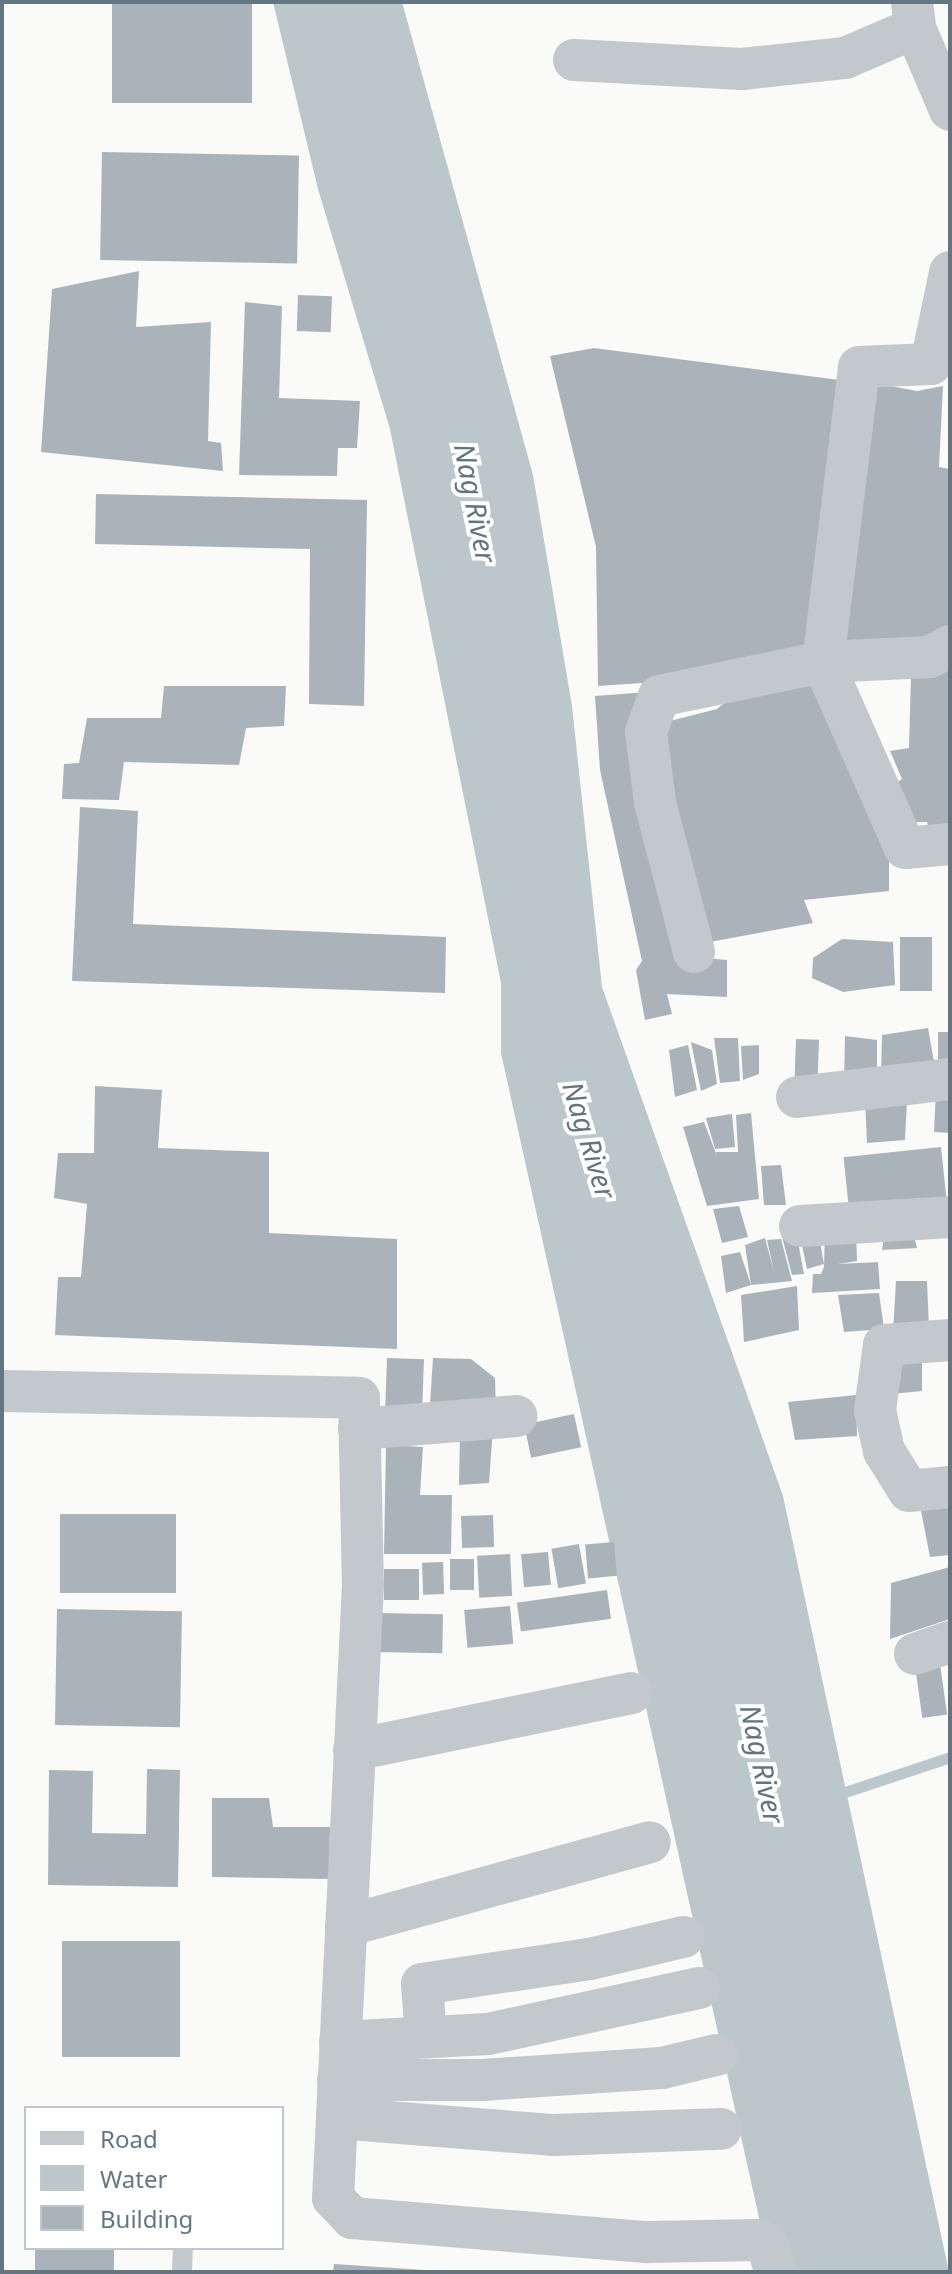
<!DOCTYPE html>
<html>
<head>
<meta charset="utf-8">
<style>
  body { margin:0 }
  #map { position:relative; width:952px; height:2274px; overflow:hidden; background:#fafaf8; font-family:"Noto Sans",sans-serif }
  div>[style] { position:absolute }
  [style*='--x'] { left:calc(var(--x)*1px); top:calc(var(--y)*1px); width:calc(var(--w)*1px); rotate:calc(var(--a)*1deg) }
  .water>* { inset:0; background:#bbc7cb }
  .stream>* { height:11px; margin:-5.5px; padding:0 5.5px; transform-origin:5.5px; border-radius:5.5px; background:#bbc7cb }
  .building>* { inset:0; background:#aab3b9; transform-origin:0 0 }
  .lane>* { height:20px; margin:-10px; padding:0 10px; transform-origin:10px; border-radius:10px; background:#c3c8cc }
  .street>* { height:42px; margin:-21px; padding:0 21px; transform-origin:21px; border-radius:21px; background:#c3c8cc }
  span { translate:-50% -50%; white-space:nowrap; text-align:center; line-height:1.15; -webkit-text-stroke:8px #fff; paint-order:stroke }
  .water-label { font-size:28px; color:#60757c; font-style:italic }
  .frame { position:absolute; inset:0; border:4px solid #657683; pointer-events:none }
  .legend { position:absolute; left:24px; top:2106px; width:260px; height:144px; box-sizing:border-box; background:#fff; border:2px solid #c1c8cd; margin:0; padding:10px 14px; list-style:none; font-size:24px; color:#657683 }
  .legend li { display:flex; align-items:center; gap:16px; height:40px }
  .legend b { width:40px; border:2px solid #c1c8cd }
</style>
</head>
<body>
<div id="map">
  <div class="water">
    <div style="clip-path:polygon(273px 2px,402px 2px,533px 475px,572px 706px,602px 987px,783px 1496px,949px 2272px,771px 2272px,501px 1053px,501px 983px,390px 429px,318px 189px)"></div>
  </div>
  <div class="stream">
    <div style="--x:833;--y:1796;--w:123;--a:-18.4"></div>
  </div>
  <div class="building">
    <div style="left:112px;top:2px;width:140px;height:101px"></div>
    <div style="left:102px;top:152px;width:197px;height:108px;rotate:1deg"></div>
    <div style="clip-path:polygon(139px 271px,136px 327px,211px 322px,208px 441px,221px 443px,223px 471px,41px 452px,52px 289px)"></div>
    <div style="left:298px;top:295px;width:34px;height:36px;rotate:2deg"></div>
    <div style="clip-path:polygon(245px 302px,282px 306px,279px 398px,360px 401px,357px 448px,338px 448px,337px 476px,239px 475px)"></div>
    <div style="clip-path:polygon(594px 348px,847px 381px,815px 651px,671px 681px,598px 686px,596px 547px,550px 356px)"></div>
    <div style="clip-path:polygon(869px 382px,917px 391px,943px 386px,939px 467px,950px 469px,950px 639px,837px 652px)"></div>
    <div style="clip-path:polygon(96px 494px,367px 500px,364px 706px,309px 704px,310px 549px,95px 544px)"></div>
    <div style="clip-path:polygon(950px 659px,950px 834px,931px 838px,927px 822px,908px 822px,888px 789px,902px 779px,890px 751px,909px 748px,911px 676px)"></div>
    <div style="clip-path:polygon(816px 673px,889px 843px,889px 891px,804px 900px,813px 923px,704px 943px,688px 896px,662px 723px,717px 709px,736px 693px)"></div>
    <div style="clip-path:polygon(164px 686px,286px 686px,284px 726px,246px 728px,239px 765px,124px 762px,119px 800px,62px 799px,64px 764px,79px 763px,87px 718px,161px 718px)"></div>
    <div style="clip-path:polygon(648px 692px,683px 956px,727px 960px,727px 997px,667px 994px,672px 1014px,645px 1020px,636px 970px,642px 961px,600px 770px,595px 696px)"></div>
    <div style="clip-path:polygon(80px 807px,138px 811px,133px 924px,446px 937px,445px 993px,72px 981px)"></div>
    <div style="left:900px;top:937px;width:32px;height:54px"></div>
    <div style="clip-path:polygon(842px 939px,893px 942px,895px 985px,843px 992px,812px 978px,813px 958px)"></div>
    <div style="clip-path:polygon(928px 1028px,936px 1073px,881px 1078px,882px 1035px)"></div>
    <div style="left:938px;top:1032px;width:12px;height:39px"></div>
    <div style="clip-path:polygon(845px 1036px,877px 1040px,877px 1079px,844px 1082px)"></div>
    <div style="clip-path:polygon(714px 1038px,738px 1038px,740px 1081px,720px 1083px)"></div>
    <div style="left:796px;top:1039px;width:23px;height:45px;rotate:2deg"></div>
    <div style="clip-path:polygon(691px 1042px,712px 1050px,717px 1084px,701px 1091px)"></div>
    <div style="clip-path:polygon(688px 1045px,697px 1090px,675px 1097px,669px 1050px)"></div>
    <div style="clip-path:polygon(759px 1045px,759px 1074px,743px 1080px,741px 1046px)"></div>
    <div style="clip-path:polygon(95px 1086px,162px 1090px,158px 1148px,269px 1152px,269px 1233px,397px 1239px,397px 1349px,55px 1335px,58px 1277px,81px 1277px,87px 1204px,54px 1198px,58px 1153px,94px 1153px)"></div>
    <div style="clip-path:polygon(936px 1089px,950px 1089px,950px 1133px,934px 1132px)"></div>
    <div style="clip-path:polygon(865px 1099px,907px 1100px,905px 1140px,867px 1143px)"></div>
    <div style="clip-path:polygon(751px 1113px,759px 1199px,707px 1206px,683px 1127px,704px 1122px,717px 1156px,716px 1152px,738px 1152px,736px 1115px)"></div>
    <div style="clip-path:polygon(732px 1114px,735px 1147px,715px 1149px,706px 1118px)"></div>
    <div style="left:941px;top:1147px;width:58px;height:98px;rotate:84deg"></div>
    <div style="clip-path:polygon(781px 1165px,786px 1205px,764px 1205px,761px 1166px)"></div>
    <div style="clip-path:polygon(739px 1206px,748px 1237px,722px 1243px,713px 1209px)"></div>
    <div style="clip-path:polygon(780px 1229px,796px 1231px,804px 1274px,792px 1275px)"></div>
    <div style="clip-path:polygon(912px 1229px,917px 1248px,882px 1250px,885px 1231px)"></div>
    <div style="clip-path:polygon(825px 1230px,856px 1231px,857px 1261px,838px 1264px,878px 1262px,880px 1289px,812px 1293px,813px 1274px,821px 1274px,824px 1267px)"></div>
    <div style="clip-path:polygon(799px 1231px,818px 1231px,824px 1264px,807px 1269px)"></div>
    <div style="clip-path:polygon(765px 1238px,774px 1272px,767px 1240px,781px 1239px,792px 1281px,751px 1285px,745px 1245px)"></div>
    <div style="clip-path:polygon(740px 1252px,751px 1285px,726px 1293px,721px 1256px)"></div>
    <div style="clip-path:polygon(896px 1281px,927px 1281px,929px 1329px,893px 1333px)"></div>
    <div style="clip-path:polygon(797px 1286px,799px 1330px,744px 1342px,741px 1295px)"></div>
    <div style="clip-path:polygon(879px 1293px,884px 1329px,844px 1332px,838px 1295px)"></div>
    <div style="clip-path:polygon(887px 1349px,922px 1349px,922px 1391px,881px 1395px)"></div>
    <div style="left:387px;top:1358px;width:37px;height:61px;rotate:2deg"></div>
    <div style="clip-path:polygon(433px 1358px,471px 1359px,495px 1378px,496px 1413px,429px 1419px)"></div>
    <div style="clip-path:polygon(856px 1395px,857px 1436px,795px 1440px,788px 1402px)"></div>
    <div style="left:574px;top:1414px;width:34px;height:51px;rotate:78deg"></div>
    <div style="clip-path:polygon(493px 1428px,489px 1483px,459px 1485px,460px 1433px)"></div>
    <div style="clip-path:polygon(386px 1445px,423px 1447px,420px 1495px,452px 1495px,451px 1554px,384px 1554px)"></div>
    <div style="clip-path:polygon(918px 1495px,950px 1497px,950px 1555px,930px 1557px)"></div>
    <div style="left:60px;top:1514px;width:116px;height:79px"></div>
    <div style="left:493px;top:1515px;width:32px;height:32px;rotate:88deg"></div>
    <div style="left:614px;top:1542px;width:34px;height:29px;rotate:85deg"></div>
    <div style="left:579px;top:1544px;width:40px;height:28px;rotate:80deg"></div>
    <div style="left:548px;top:1552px;width:33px;height:27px;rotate:85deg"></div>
    <div style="left:510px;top:1554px;width:42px;height:33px;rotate:87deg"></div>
    <div style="left:450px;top:1559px;width:24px;height:31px"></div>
    <div style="left:443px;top:1562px;width:32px;height:21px;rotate:88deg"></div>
    <div style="clip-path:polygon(950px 1567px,950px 1619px,890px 1639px,891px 1583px)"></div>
    <div style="left:384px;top:1569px;width:35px;height:31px"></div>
    <div style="left:607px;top:1590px;width:29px;height:91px;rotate:82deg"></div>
    <div style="left:510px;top:1606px;width:38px;height:46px;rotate:85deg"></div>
    <div style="left:57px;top:1609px;width:125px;height:116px;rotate:1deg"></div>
    <div style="left:376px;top:1613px;width:67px;height:39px;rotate:1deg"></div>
    <div style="left:940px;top:1664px;width:51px;height:25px;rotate:82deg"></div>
    <div style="clip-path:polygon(147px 1769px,180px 1770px,178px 1887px,48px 1885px,49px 1770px,93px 1771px,92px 1833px,146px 1834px)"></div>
    <div style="clip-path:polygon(212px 1798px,269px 1798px,273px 1827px,330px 1827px,329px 1879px,212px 1877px)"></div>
    <div style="left:62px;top:1941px;width:118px;height:116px"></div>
    <div style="left:35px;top:2248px;width:79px;height:24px"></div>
    <div style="clip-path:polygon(334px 2264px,424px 2270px,424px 2272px,333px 2272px)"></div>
  </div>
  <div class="lane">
    <div style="--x:182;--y:2272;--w:24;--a:-88"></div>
  </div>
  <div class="street">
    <div style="--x:912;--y:2;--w:26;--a:83"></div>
    <div style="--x:915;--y:28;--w:89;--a:66.9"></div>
    <div style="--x:574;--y:60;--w:168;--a:3.1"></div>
    <div style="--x:742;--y:69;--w:104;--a:-6.1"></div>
    <div style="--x:845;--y:58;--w:76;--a:-23.2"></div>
    <div style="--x:950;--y:646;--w:23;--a:151"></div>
    <div style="--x:930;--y:657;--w:107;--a:177.3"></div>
    <div style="--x:823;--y:662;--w:203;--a:66.2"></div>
    <div style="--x:905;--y:848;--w:45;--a:-5.1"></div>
    <div style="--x:694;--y:952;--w:155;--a:-104.6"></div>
    <div style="--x:655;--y:802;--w:71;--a:-97.3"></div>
    <div style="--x:646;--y:732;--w:38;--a:-70"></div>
    <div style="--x:659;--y:696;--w:167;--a:-11.7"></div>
    <div style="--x:823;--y:662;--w:297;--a:-83"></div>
    <div style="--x:859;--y:367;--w:72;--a:-2.4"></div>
    <div style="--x:931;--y:364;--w:94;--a:-78.3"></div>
    <div style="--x:797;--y:1097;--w:154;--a:-6.7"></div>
    <div style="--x:800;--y:1226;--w:150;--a:-3.4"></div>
    <div style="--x:950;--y:1340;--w:66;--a:175.7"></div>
    <div style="--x:884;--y:1345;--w:66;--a:97.9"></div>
    <div style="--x:875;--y:1410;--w:42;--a:77.6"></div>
    <div style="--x:884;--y:1451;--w:47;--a:58"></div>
    <div style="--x:909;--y:1491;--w:41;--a:-5.6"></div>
    <div style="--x:2;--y:1391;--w:357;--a:1.1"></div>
    <div style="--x:359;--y:1398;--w:187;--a:88.8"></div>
    <div style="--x:363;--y:1585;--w:614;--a:92.8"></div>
    <div style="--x:333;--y:2198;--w:28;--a:46"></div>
    <div style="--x:352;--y:2218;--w:295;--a:4.7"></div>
    <div style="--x:646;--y:2242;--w:113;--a:-1"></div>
    <div style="--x:759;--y:2240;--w:11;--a:38"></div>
    <div style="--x:768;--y:2247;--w:26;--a:74"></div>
    <div style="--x:359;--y:1429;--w:158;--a:-4.7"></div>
    <div style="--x:915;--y:1654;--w:37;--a:-19"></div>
    <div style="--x:354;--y:1750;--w:283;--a:-11.6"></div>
    <div style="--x:346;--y:1926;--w:315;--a:-15.4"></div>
    <div style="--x:426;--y:2036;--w:52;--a:-94.4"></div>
    <div style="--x:422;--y:1984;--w:170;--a:-8.5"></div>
    <div style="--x:590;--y:1959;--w:96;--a:-13.3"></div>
    <div style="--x:340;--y:2042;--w:148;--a:-3.1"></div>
    <div style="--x:488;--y:2034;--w:216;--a:-12.3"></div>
    <div style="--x:338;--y:2080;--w:144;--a:0"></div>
    <div style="--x:482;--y:2080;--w:180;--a:-3.8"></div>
    <div style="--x:662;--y:2068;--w:56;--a:-13.5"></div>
    <div style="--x:337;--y:2118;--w:218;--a:4.5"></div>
    <div style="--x:554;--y:2135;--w:167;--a:-2.1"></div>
  </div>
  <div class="water-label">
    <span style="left:476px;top:503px;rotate:79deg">Nag River</span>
    <span style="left:590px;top:1140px;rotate:73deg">Nag River</span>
    <span style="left:763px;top:1764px;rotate:78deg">Nag River</span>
  </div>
  <div class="frame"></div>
  <ul class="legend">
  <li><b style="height:10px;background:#c3c8cc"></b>Road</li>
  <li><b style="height:22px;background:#bbc7cb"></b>Water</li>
  <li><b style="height:22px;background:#aab3b9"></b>Building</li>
  </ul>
</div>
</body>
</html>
